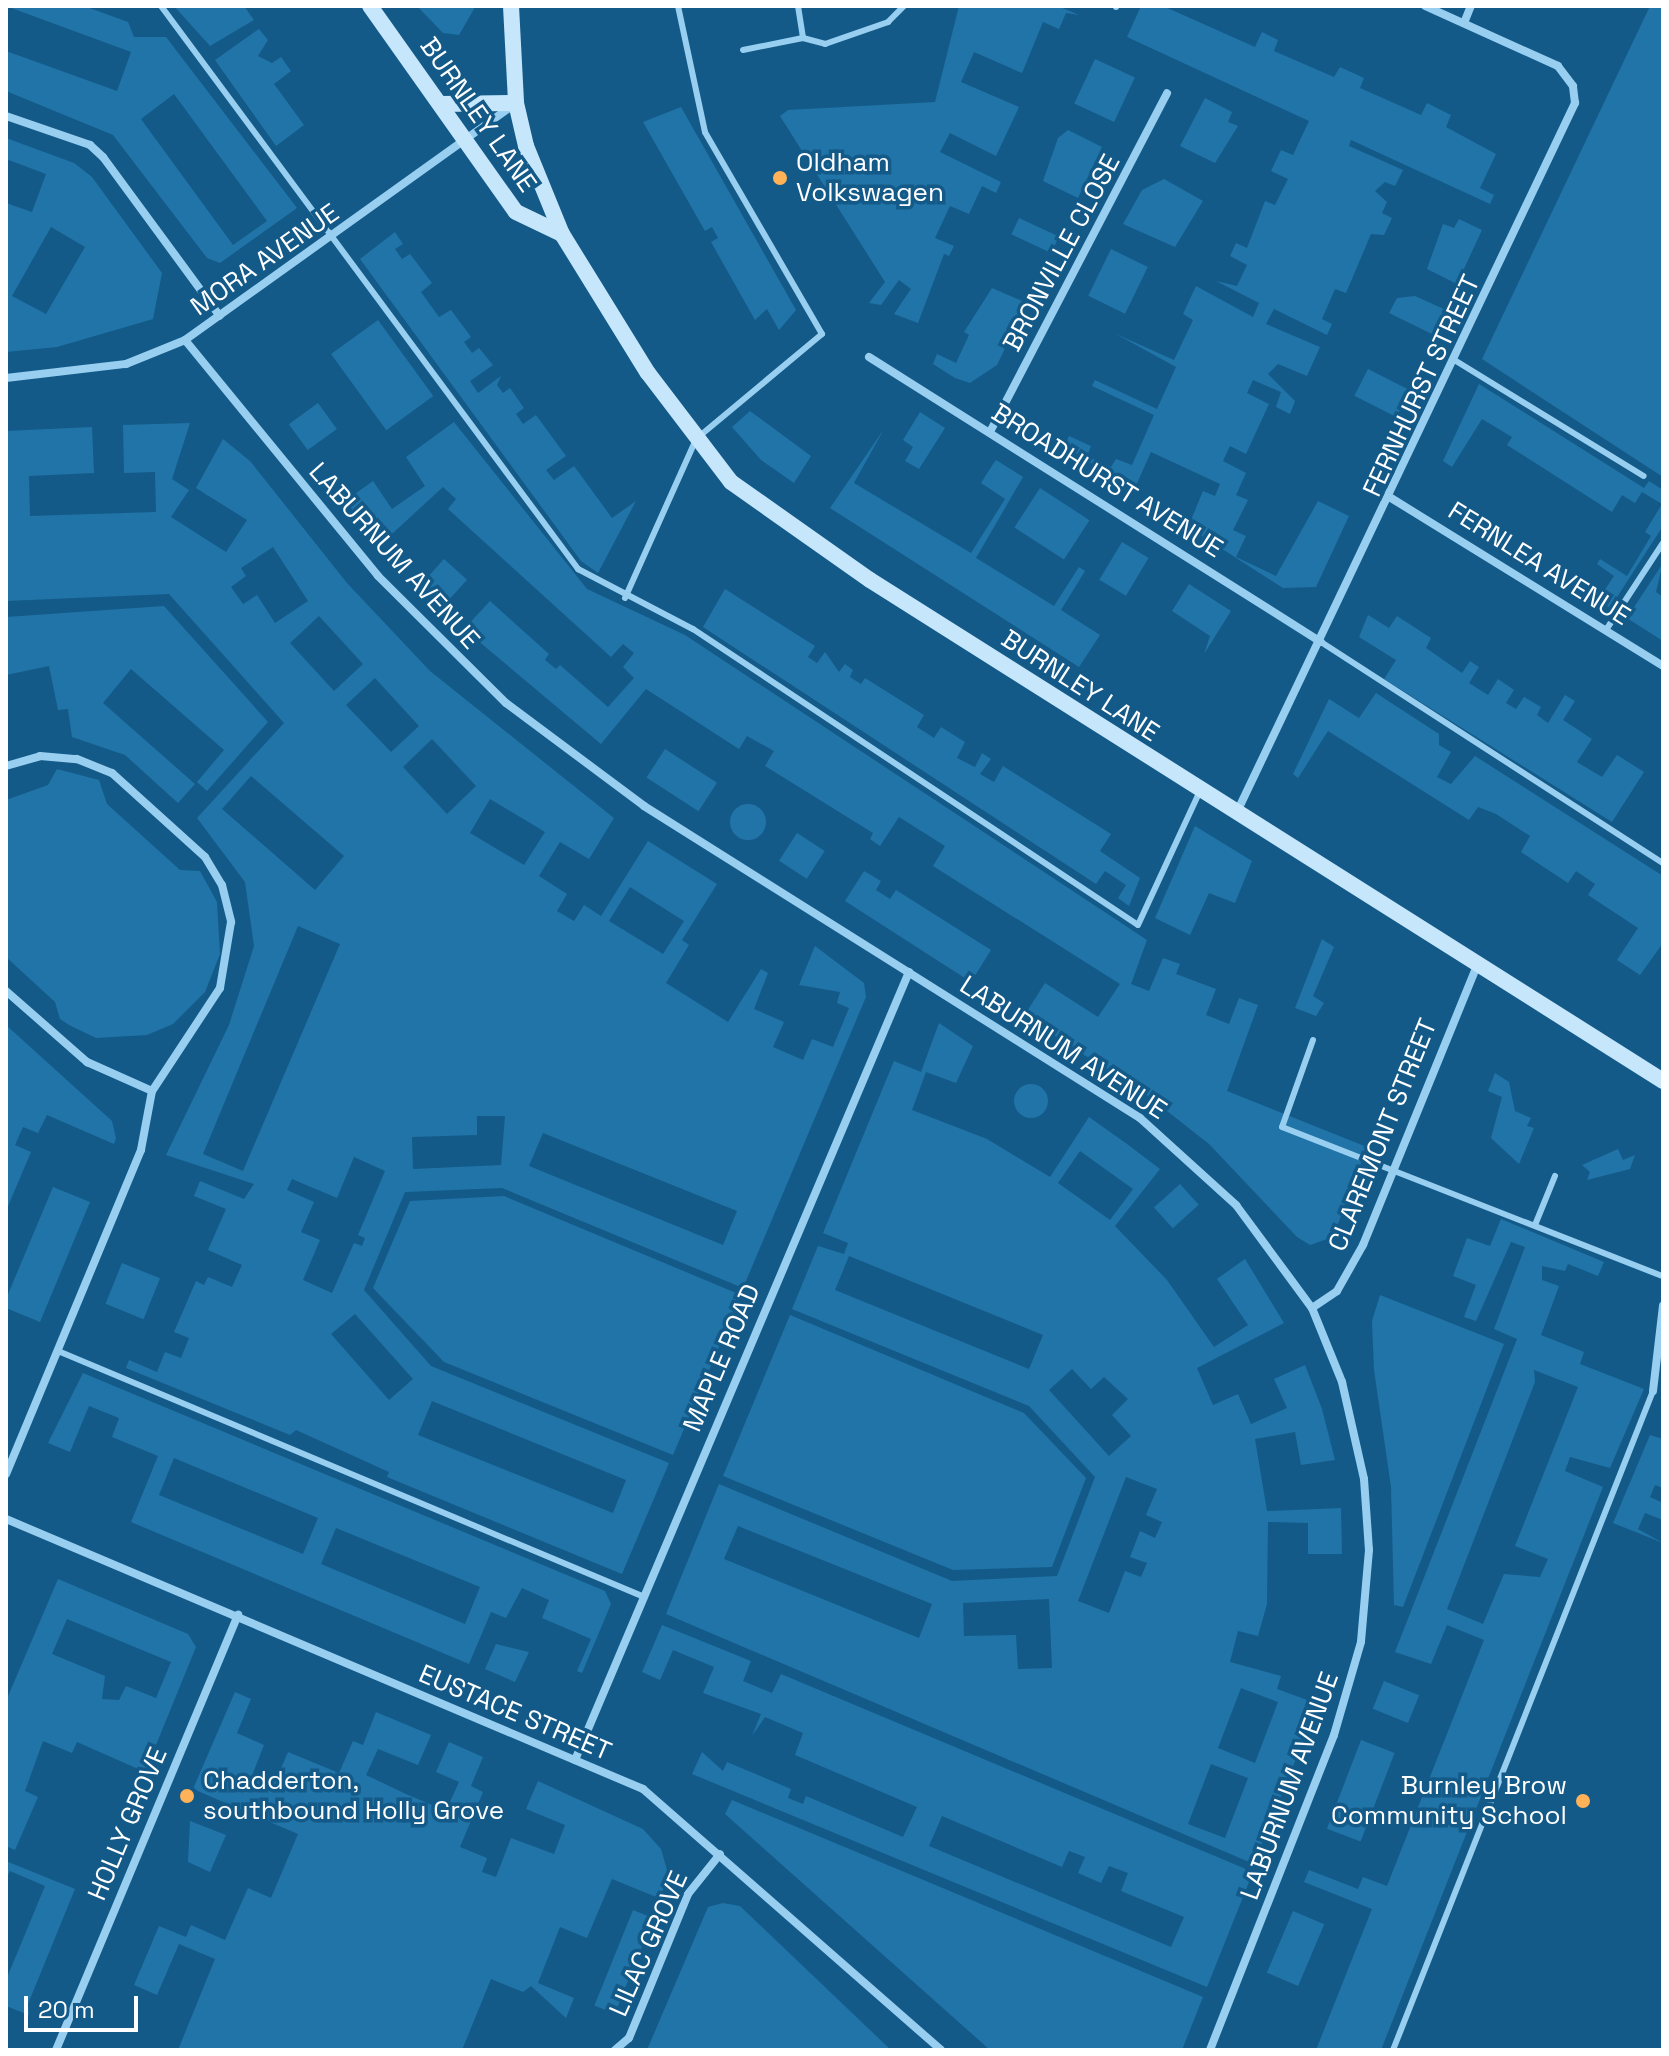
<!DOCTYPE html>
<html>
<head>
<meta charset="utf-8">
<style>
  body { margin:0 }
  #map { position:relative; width:1669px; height:2056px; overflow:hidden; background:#135a89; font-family:"Space Grotesk",sans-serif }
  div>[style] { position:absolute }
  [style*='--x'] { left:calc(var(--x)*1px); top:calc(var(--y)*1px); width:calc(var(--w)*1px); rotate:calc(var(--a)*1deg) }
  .green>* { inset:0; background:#2174a7; transform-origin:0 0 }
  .round { border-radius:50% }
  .lane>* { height:6px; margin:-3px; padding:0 3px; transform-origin:3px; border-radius:3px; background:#98cff0 }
  .street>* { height:8px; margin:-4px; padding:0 4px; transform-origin:4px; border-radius:4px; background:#98cff0 }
  .secondary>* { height:16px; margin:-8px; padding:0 8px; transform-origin:8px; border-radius:8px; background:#c6e6fb }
  .dots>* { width:22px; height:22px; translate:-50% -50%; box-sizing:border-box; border:4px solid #135a89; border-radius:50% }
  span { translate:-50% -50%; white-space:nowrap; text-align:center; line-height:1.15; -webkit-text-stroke:7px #135a89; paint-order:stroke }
  .street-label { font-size:26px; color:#fff }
  .poi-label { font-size:26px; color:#fff }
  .left { translate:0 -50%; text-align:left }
  .right { translate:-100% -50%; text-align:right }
  .frame { position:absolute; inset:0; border:8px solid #fff; pointer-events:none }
  .scale { position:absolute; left:24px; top:1996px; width:114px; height:36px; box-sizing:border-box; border:4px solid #fff; border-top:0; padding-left:10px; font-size:24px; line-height:28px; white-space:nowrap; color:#fff; -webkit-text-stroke:6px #135a89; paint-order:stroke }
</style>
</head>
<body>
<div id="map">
  <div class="green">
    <div style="clip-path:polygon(evenodd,6px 6px,84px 6px,128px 22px,134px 37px,166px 37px,297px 208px,220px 263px,207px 258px,113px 135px,6px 91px,6px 51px,117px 91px,131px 52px,6px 6px,174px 94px,267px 221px,233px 245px,141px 119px,174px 94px)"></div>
    <div style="clip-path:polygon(174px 6px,244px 6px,254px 20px,210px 46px)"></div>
    <div style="clip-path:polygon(417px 6px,474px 6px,474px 9px,459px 35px,443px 33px)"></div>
    <div style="clip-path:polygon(959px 6px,1058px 6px,1079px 15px,1066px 13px,1059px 29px,1043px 22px,1022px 73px,974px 52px,961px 82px,1019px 107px,996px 156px,950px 133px,940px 152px,1001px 182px,996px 193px,982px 186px,969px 214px,950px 206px,935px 238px,954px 246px,949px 256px,944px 254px,918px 323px,894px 314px,911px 289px,899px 280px,881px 305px,869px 303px,885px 282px,780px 116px,788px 110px,935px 102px)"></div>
    <div style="clip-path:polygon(1141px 6px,1163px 6px,1255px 47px,1262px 32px,1278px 40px,1274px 51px,1334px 77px,1340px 67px,1364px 78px,1360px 88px,1421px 115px,1427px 103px,1451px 115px,1446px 127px,1496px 154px,1480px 188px,1494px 195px,1490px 204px,1351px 140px,1349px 146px,1403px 170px,1395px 186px,1385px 182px,1375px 191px,1387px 202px,1382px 213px,1392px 218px,1384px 235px,1371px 234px,1346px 293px,1335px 289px,1322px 319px,1332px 324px,1327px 335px,1274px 309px,1266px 324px,1320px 347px,1307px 376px,1278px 364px,1268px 374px,1295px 401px,1290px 414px,1276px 407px,1281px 392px,1253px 380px,1247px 393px,1269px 404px,1246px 454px,1230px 446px,1223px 461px,1246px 473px,1236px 495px,1248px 500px,1233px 530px,1246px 536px,1236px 557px,1276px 576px,1318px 501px,1349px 516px,1316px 587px,1283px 588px,1188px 527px,1203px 491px,1215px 496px,1220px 484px,1151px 452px,1134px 490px,1064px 446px,1069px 436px,1091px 446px,1087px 456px,1111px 467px,1116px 459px,1132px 465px,1154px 415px,1092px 386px,1095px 380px,1157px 409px,1176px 367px,1116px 334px,1174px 360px,1193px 320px,1183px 314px,1196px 286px,1253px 317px,1259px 303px,1216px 281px,1237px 286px,1247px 265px,1230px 256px,1236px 243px,1247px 248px,1265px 201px,1275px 205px,1288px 179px,1271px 171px,1281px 150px,1293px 155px,1309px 121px,1127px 37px)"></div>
    <div style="clip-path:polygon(1650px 6px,1663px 6px,1663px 477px,1482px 359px)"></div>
    <div style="clip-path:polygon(259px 29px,268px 40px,258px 56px,272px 63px,281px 57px,291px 71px,274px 84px,304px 125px,276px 146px,215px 60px)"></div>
    <div style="left:1095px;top:59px;width:44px;height:49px;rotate:25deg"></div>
    <div style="clip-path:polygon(1205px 98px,1232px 112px,1228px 122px,1238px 126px,1215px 163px,1180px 146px)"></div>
    <div style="clip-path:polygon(681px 107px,796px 310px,779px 330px,767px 309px,755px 320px,711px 242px,718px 238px,712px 227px,705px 231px,643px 122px)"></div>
    <div style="clip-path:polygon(1068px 130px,1102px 147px,1078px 198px,1043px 181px,1058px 138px)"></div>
    <div style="clip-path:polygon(evenodd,6px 138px,74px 163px,92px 177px,162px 273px,153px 319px,57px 347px,6px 352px,6px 203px,32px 212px,46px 174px,6px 159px,6px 138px,51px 227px,85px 247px,46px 314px,12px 296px,51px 227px)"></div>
    <div style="clip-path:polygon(1164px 179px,1203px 201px,1175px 247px,1123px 224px,1142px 190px)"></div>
    <div style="left:1019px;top:218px;width:44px;height:18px;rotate:25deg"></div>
    <div style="clip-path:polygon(1459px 219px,1482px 230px,1457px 284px,1427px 269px,1443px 224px,1454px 228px)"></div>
    <div style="clip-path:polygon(395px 232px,403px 244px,395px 249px,402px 259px,410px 254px,432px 283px,421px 292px,439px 317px,451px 310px,471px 337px,464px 342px,472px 353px,479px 348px,493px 365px,470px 381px,478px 393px,501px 376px,497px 385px,503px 393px,510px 388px,524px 408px,516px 414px,523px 424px,536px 415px,566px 456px,546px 470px,554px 480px,574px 466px,612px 518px,636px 501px,598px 573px,581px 561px,360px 259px)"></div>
    <div style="left:1111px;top:249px;width:41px;height:52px;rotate:26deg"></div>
    <div style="clip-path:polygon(992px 288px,1027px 303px,997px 365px,970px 383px,955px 378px,933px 364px,937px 354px,956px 363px,969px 335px,964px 332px)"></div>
    <div style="clip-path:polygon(1415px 296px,1446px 310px,1434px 335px,1389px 313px,1397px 298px)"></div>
    <div style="left:378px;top:320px;width:94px;height:58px;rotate:54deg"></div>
    <div style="left:1368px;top:369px;width:47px;height:30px;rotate:27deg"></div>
    <div style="clip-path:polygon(1479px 384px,1644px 488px,1649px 481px,1663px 490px,1663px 526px,1610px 608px,1598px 600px,1614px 576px,1597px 564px,1600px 559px,1627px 576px,1651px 536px,1645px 532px,1662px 504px,1642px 492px,1635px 503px,1622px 495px,1612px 512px,1507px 445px,1512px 437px,1482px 419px,1452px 467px,1443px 461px)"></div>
    <div style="left:318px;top:403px;width:32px;height:36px;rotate:54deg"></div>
    <div style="clip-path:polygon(750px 411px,811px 456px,794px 483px,761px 460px,732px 427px)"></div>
    <div style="clip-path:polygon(920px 412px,945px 428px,919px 469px,905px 461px,913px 447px,903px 440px)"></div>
    <div style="clip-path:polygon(454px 422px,587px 589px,685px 635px,1147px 940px,1131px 984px,1149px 991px,1163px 958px,1180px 964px,1176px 974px,1216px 989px,1206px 1015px,1229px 1024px,1239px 998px,1258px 1005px,1227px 1091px,1367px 1147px,1333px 1237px,1310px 1245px,1297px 1237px,1209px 1144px,1148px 1096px,1024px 1016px,1045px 983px,1098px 1017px,1120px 984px,933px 866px,945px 846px,899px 817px,880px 846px,870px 839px,873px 833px,765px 766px,774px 751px,747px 736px,739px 749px,646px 689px,601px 744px,464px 629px,490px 601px,549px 654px,545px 660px,556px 669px,560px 665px,608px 707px,634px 678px,623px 667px,634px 653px,623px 644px,611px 657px,448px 509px,456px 499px,443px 487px,381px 544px,345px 501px,373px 481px,392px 509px,425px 486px,406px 457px)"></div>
    <div style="clip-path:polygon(evenodd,190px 423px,172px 479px,189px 490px,171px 517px,226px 552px,247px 520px,196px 488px,223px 439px,250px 461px,347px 583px,430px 671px,614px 818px,589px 859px,560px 842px,539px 876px,567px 894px,557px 911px,574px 921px,584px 905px,601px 916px,648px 841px,717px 884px,682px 940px,689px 945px,666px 983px,728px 1022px,761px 969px,768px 973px,754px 1009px,784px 1022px,773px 1047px,803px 1060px,812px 1039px,833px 1047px,849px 1008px,837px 1003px,840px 992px,799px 985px,815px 946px,864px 983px,866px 997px,743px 1288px,502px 1188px,405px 1192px,364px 1290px,431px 1366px,669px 1463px,622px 1574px,387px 1477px,389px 1472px,296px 1430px,290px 1435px,126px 1368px,129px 1360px,157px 1372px,165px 1352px,181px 1358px,189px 1338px,174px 1332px,196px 1281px,204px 1285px,208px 1277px,232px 1287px,242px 1265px,208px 1250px,226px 1209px,194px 1196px,200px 1181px,244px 1199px,254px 1184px,166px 1155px,229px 1025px,254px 946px,245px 882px,197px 818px,284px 723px,169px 594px,6px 601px,6px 431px,92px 427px,94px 473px,29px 476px,30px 516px,156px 512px,155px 472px,124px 473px,123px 425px,190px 423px,273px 547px,308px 601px,275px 623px,257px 595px,243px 604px,231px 587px,246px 576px,241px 568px,273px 547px,190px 423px,319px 616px,363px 664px,334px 691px,290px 643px,319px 616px,190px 423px,375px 678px,419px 726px,391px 752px,346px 705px,375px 678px,190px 423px,432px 739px,476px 786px,447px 814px,403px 767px,432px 739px,190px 423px,251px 776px,344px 856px,315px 890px,222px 809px,251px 776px,190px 423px,490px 799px,545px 832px,524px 865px,470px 833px,490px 799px,190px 423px,630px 887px,684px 921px,663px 954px,609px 921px,630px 887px,190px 423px,298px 926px,340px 944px,243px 1171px,203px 1154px,298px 926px,190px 423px,477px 1116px,505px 1116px,501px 1165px,413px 1169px,412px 1137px,477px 1135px,477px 1116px,190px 423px,543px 1133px,737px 1211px,723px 1245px,529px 1166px,543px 1133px,190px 423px,354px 1157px,385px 1171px,358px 1235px,365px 1238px,362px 1246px,354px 1243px,332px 1293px,303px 1280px,320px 1240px,301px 1232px,314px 1202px,287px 1190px,292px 1179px,337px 1198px,354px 1157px,190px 423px,355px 1314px,413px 1379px,389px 1400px,331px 1334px,355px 1314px,190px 423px,432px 1401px,626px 1480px,613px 1513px,418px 1435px,432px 1401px)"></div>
    <div style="clip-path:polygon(884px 429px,854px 483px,971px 553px,1005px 499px,981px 483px,993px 464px,996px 460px,1023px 477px,976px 558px,1054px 606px,1079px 567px,1085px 571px,1061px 610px,1100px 635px,1079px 667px,830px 508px)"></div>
    <div style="left:1040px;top:488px;width:59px;height:47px;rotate:33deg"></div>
    <div style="left:1122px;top:542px;width:31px;height:44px;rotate:31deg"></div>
    <div style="left:444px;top:559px;width:31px;height:37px;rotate:42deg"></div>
    <div style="clip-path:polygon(1663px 563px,1656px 592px,1663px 597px,1663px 641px,1627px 618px)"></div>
    <div style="clip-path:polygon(1189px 584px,1231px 611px,1204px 654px,1210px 636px,1172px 611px)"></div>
    <div style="clip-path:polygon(725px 589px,815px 646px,808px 657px,817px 663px,825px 652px,839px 672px,845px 664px,853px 670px,850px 677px,861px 684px,865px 678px,924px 715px,917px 727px,934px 738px,941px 727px,965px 742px,957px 758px,975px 767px,982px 753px,991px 759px,980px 774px,994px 782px,1003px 766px,1111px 834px,1100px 851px,1140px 878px,1129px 906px,1118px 898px,1126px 885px,1105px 871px,1096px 884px,703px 627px)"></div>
    <div style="clip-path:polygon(164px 606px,268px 722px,207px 791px,197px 782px,224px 750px,131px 669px,103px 703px,195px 784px,178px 803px,125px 755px,72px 737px,68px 709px,58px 710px,49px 666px,6px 675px,6px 617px)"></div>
    <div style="clip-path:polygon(1368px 615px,1389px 628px,1397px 616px,1431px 638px,1426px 648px,1462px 673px,1470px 661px,1479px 667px,1469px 683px,1488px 695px,1498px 679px,1514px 690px,1506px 703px,1516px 709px,1524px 697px,1541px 707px,1537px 715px,1548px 723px,1565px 695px,1575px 701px,1563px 720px,1592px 739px,1577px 762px,1602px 777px,1617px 755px,1644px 772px,1612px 822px,1384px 679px,1396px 660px,1359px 637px)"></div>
    <div style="clip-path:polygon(1376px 693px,1439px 734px,1439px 745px,1451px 752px,1437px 777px,1451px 784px,1475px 756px,1663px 876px,1663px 943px,1640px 975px,1617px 960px,1638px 928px,1588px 895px,1595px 884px,1576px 871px,1568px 883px,1521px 852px,1530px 836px,1496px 814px,1478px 807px,1469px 820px,1328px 731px,1298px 778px,1293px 774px,1329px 699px,1359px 718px)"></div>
    <div style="left:665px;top:749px;width:62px;height:34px;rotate:33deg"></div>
    <div style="clip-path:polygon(57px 769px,99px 780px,107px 804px,180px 870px,200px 871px,217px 902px,220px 954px,205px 992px,173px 1024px,147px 1035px,96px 1038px,69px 1025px,60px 1019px,55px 1002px,6px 957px,6px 800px,48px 785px)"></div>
    <div class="round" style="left:730px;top:804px;width:36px;height:36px"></div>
    <div style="clip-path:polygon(1195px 826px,1252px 861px,1235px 903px,1209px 893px,1190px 935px,1155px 918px)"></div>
    <div style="left:797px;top:833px;width:33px;height:33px;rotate:33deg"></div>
    <div style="clip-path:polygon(864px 871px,881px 881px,876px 890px,890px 899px,896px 890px,991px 950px,971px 982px,845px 901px)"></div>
    <div style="clip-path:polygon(1322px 939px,1334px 947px,1313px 996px,1324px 1003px,1316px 1016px,1295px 1008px)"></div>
    <div style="clip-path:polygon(evenodd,939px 1023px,973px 1046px,956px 1083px,926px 1072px,912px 1110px,987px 1139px,1050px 1177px,1089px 1117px,1127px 1144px,1160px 1169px,1115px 1226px,1167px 1280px,1214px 1347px,1248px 1325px,1217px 1279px,1245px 1259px,1284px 1323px,1197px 1368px,1213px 1405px,1238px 1394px,1251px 1424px,1287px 1408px,1274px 1379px,1305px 1365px,1322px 1409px,1335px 1460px,1301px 1465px,1295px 1432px,1255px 1439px,1267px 1511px,1341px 1508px,1342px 1554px,1308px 1554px,1308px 1523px,1268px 1522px,1267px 1604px,1258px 1636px,1238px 1631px,1230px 1662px,1281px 1676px,1277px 1689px,1318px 1704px,1254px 1864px,666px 1614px,719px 1484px,952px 1581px,1057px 1576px,1095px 1477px,1029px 1406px,792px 1309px,818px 1246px,844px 1254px,848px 1243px,823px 1233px,894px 1061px,921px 1072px,939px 1023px,1080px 1151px,1133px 1189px,1110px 1220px,1058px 1183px,1080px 1151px,939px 1023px,849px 1256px,1043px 1335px,1029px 1369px,835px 1290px,849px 1256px,939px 1023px,1072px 1369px,1091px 1389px,1104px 1377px,1128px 1399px,1112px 1415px,1131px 1436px,1109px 1456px,1049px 1390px,1072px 1369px,939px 1023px,1126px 1477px,1157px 1489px,1146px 1515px,1162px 1522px,1155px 1538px,1140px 1531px,1130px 1557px,1147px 1563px,1141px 1577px,1125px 1571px,1109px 1613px,1078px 1601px,1126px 1477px,939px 1023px,738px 1526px,932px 1604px,919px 1638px,724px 1559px,738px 1526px,939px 1023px,1049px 1599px,1052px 1668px,1018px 1669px,1016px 1635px,964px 1636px,963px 1603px,1049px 1599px,939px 1023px,1241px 1688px,1278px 1702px,1255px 1763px,1218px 1748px,1241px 1688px,939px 1023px,1211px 1764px,1248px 1778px,1225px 1838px,1188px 1824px,1211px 1764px)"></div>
    <div style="clip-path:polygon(6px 1025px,112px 1121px,116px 1138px,114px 1144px,47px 1115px,38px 1133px,23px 1127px,15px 1145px,31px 1152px,6px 1211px)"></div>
    <div style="clip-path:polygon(1495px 1073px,1509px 1082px,1515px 1111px,1531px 1118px,1527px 1126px,1534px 1128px,1519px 1164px,1491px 1138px,1502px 1097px,1488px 1091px)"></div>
    <div class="round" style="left:1014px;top:1084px;width:34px;height:34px"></div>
    <div style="clip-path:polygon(1618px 1149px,1623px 1160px,1635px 1155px,1630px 1169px,1587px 1180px,1590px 1172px,1582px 1165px)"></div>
    <div style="left:1180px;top:1184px;width:28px;height:35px;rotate:48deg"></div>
    <div style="clip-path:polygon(53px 1187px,90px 1202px,40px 1322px,6px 1308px,6px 1299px)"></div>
    <div style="clip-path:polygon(504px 1196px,741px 1295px,673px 1455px,444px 1362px,373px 1288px,410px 1201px)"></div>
    <div style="clip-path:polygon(evenodd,1501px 1219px,1604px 1262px,1598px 1276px,1568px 1264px,1565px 1271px,1542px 1266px,1542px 1280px,1559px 1286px,1541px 1335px,1584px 1352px,1580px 1364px,1644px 1389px,1610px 1468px,1570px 1457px,1565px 1471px,1603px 1487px,1381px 2050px,1316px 2050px,1372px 1909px,1304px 1882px,1309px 1870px,1358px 1889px,1363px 1877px,1387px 1886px,1484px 1640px,1447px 1625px,1431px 1664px,1395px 1652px,1517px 1339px,1494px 1329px,1525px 1247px,1511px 1242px,1476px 1321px,1464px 1317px,1476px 1285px,1453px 1276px,1467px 1238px,1490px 1246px,1501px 1219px,1534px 1370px,1578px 1387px,1515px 1546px,1548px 1559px,1540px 1577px,1504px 1574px,1483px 1624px,1447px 1609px,1535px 1382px,1534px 1370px)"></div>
    <div style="left:122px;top:1263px;width:41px;height:44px;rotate:22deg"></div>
    <div style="clip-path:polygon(1380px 1295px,1504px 1344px,1403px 1607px,1394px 1605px,1391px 1487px,1374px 1370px,1372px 1321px)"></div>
    <div style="clip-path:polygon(790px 1315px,1024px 1413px,1086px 1478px,1052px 1567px,953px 1570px,723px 1476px)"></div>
    <div style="clip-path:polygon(evenodd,83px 1373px,605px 1591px,611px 1604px,582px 1673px,577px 1671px,591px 1639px,542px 1618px,549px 1600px,522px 1588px,506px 1618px,491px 1612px,469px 1664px,131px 1522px,158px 1456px,112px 1437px,119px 1418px,89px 1406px,70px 1452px,48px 1443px,83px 1373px,174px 1458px,318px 1518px,303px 1554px,159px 1495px,174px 1458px,83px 1373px,336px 1528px,480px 1587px,465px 1624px,321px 1564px,336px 1528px)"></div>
    <div style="clip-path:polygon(1650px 1435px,1663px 1439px,1663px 1488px,1655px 1485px,1650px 1497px,1663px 1503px,1663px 1520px,1645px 1513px,1638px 1529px,1663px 1543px,1613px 1523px)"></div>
    <div style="clip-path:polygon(evenodd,58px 1579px,188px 1634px,196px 1647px,145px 1772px,77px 1742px,72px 1753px,43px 1741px,25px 1791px,38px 1797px,15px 1850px,6px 1846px,6px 1701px,58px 1579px,67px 1619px,171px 1662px,156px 1698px,126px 1686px,119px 1700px,102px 1699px,105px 1676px,52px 1654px,67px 1619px)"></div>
    <div style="clip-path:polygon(evenodd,662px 1625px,751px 1661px,743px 1681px,772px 1693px,781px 1674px,1253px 1872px,1207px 1987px,692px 1774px,702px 1752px,723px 1771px,727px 1762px,791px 1789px,788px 1798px,803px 1804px,806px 1796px,903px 1837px,917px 1807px,795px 1755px,803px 1733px,765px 1717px,752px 1736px,761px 1714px,703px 1693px,714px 1667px,673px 1650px,660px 1680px,642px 1672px,662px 1625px,942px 1816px,1062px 1867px,1069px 1851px,1085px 1857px,1078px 1873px,1101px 1883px,1109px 1866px,1128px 1873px,1121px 1891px,1184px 1917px,1171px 1947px,929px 1846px,942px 1816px)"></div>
    <div style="clip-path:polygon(496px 1644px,529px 1652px,515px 1682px,485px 1669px)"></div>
    <div style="left:1384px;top:1681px;width:38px;height:30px;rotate:22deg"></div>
    <div style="clip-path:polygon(235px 1692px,251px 1699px,237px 1733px,264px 1745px,253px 1773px,275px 1782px,288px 1752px,339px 1773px,353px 1741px,363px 1745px,376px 1712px,431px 1735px,418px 1765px,378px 1749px,366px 1775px,406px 1794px,446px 1811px,459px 1782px,436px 1772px,449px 1742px,483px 1757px,471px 1786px,483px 1792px,460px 1847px,487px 1858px,482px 1872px,496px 1877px,511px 1838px,554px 1854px,565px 1825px,526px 1809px,538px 1781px,643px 1829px,661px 1849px,667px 1870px,661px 1899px,612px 1879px,587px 1938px,560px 1927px,538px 1983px,574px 1998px,566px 2018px,531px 1986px,523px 1992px,491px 1979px,462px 2050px,178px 2050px,215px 1959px,179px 1944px,157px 1995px,134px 1985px,159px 1926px,186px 1937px,191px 1925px,225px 1940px,248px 1888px,271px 1898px,298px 1834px,193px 1789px)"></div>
    <div style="left:1361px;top:1740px;width:36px;height:95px;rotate:21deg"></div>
    <div style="clip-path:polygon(732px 1800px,1203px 1997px,1182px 2050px,990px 2050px,725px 1814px)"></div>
    <div style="clip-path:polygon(190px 1821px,226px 1835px,210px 1872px,188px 1862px)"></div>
    <div style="clip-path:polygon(6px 1861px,75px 1889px,28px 2004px,29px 2015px,6px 2006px,6px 1980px,45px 1886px,10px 1871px,6px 1879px)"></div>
    <div style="clip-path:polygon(723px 1903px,740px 1906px,891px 2050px,647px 2050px,708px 1907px)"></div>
    <div style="left:633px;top:1910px;width:22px;height:103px;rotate:22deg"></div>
    <div style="left:1293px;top:1911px;width:34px;height:67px;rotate:23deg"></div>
  </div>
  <div class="lane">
    <div style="--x:161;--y:6;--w:701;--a:53.47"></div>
    <div style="--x:578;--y:569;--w:130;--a:27.6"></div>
    <div style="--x:693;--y:629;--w:534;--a:33.63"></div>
    <div style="--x:1138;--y:925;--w:148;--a:-65.2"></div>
    <div style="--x:798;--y:6;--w:32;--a:81"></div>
    <div style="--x:803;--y:38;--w:23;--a:15"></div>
    <div style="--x:825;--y:44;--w:67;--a:-19.2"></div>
    <div style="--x:888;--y:22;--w:23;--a:-45"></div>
    <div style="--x:1116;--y:7;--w:1;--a:-90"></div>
    <div style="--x:743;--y:50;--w:61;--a:-11.3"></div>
    <div style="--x:1456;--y:361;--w:220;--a:31.5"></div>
    <div style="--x:625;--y:598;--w:174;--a:-65.9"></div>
    <div style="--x:696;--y:439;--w:164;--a:-39.8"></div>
    <div style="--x:822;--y:334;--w:233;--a:-120.1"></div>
    <div style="--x:705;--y:132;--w:129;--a:-102.1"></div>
    <div style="--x:1606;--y:630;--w:104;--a:-56.8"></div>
    <div style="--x:1321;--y:642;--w:407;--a:32.9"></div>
    <div style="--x:1313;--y:1040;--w:92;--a:109.6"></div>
    <div style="--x:1282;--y:1127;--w:409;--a:21.4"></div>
    <div style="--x:1535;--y:1225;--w:53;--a:-67.8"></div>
    <div style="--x:58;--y:1351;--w:633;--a:22.76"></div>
    <div style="--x:1393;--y:2050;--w:708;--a:-68.47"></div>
  </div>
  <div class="street">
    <div style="--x:1464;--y:23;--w:18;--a:-68"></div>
    <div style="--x:6;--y:116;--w:89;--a:19"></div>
    <div style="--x:90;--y:145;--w:18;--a:43"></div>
    <div style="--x:103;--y:157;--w:197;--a:53.7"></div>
    <div style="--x:185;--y:340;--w:305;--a:50.7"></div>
    <div style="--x:378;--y:576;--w:180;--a:44.8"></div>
    <div style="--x:506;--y:703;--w:172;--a:36.7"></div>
    <div style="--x:644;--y:806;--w:586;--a:32.17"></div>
    <div style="--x:1140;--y:1118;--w:130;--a:42.2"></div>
    <div style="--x:1236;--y:1205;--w:128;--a:53.6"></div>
    <div style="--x:1312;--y:1308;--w:80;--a:67.9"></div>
    <div style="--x:1342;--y:1382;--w:99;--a:77.2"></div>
    <div style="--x:1364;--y:1479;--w:71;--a:86"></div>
    <div style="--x:1369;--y:1550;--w:92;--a:95"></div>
    <div style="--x:1361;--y:1642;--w:97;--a:106.2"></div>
    <div style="--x:1334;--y:1735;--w:339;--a:111.5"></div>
    <div style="--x:869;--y:357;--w:534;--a:32.23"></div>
    <div style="--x:6;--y:378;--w:121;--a:-6.7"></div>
    <div style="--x:126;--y:364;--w:64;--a:-22.1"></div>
    <div style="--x:185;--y:340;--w:402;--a:-35.6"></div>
    <div style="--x:991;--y:430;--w:380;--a:-62.4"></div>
    <div style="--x:1391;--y:498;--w:320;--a:31.7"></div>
    <div style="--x:6;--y:766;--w:35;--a:-16"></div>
    <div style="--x:40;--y:756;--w:37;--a:5"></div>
    <div style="--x:77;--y:759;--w:38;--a:22"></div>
    <div style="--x:112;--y:773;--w:125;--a:42.1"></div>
    <div style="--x:205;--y:857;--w:33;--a:59"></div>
    <div style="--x:222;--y:885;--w:38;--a:76"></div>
    <div style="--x:231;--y:922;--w:67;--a:99.5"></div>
    <div style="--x:220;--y:988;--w:123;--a:123.4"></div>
    <div style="--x:152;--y:1091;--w:60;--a:100.6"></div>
    <div style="--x:141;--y:1150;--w:351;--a:112.6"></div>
    <div style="--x:1236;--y:814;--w:788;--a:-64.51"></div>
    <div style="--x:1575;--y:103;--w:17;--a:-97"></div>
    <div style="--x:1573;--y:86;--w:25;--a:-127"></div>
    <div style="--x:1558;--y:66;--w:146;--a:-155.7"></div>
    <div style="--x:6;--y:991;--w:108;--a:41.2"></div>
    <div style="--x:87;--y:1062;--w:71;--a:24"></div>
    <div style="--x:1312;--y:1308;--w:30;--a:-34"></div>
    <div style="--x:1337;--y:1291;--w:53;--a:-60.5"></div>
    <div style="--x:1363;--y:1245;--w:301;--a:-67.8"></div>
    <div style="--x:1653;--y:1391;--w:86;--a:-83.3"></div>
    <div style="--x:6;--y:1519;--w:692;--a:22.97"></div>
    <div style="--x:643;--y:1789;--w:396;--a:41.2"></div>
    <div style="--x:575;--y:1760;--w:856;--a:-67.03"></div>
    <div style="--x:56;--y:2050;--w:472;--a:-67.3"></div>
    <div style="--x:615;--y:2050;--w:18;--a:-41"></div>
    <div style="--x:629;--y:2038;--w:156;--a:-67.7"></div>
    <div style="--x:688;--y:1894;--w:51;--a:-51.3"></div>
  </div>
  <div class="secondary">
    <div style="--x:370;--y:6;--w:252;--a:54.7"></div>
    <div style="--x:516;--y:212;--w:51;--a:25.6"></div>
    <div style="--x:511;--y:6;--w:97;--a:87"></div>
    <div style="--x:516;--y:103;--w:44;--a:76.9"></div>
    <div style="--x:526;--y:146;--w:95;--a:67.8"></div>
    <div style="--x:562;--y:234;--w:163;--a:58.3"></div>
    <div style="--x:648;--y:373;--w:137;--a:52.7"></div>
    <div style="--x:731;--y:482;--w:170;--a:35.2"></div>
    <div style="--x:870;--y:580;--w:938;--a:32.28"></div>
    <div style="--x:442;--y:104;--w:74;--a:-0.8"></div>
  </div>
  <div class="dots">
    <div style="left:780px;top:178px;background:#ffb257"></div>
    <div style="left:187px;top:1796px;background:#ffb257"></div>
    <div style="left:1583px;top:1801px;background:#ffb257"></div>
  </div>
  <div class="street-label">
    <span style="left:478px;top:115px;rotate:55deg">BURNLEY LANE</span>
    <span style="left:1062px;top:253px;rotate:-62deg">BRONVILLE CLOSE</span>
    <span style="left:265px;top:260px;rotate:-35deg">MORA AVENUE</span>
    <span style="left:1422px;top:386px;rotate:-65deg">FERNHURST STREET</span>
    <span style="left:1107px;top:481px;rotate:32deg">BROADHURST AVENUE</span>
    <span style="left:394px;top:556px;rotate:48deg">LABURNUM AVENUE</span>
    <span style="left:1539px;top:564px;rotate:32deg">FERNLEA AVENUE</span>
    <span style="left:1080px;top:686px;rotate:33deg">BURNLEY LANE</span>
    <span style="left:1063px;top:1048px;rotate:33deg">LABURNUM AVENUE</span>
    <span style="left:1383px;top:1135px;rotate:-68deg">CLAREMONT STREET</span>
    <span style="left:722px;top:1358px;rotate:-67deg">MAPLE ROAD</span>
    <span style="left:515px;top:1713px;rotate:23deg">EUSTACE STREET</span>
    <span style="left:1290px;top:1786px;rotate:-70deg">LABURNUM AVENUE</span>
    <span style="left:128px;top:1824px;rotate:-67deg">HOLLY GROVE</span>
    <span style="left:649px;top:1944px;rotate:-66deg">LILAC GROVE</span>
  </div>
  <div class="poi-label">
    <span class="left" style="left:796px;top:178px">Oldham<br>Volkswagen</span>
    <span class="left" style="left:203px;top:1796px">Chadderton,<br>southbound Holly Grove</span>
    <span class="right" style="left:1567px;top:1801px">Burnley Brow<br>Community School</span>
  </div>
  <div class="frame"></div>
  <div class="scale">20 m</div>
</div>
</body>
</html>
